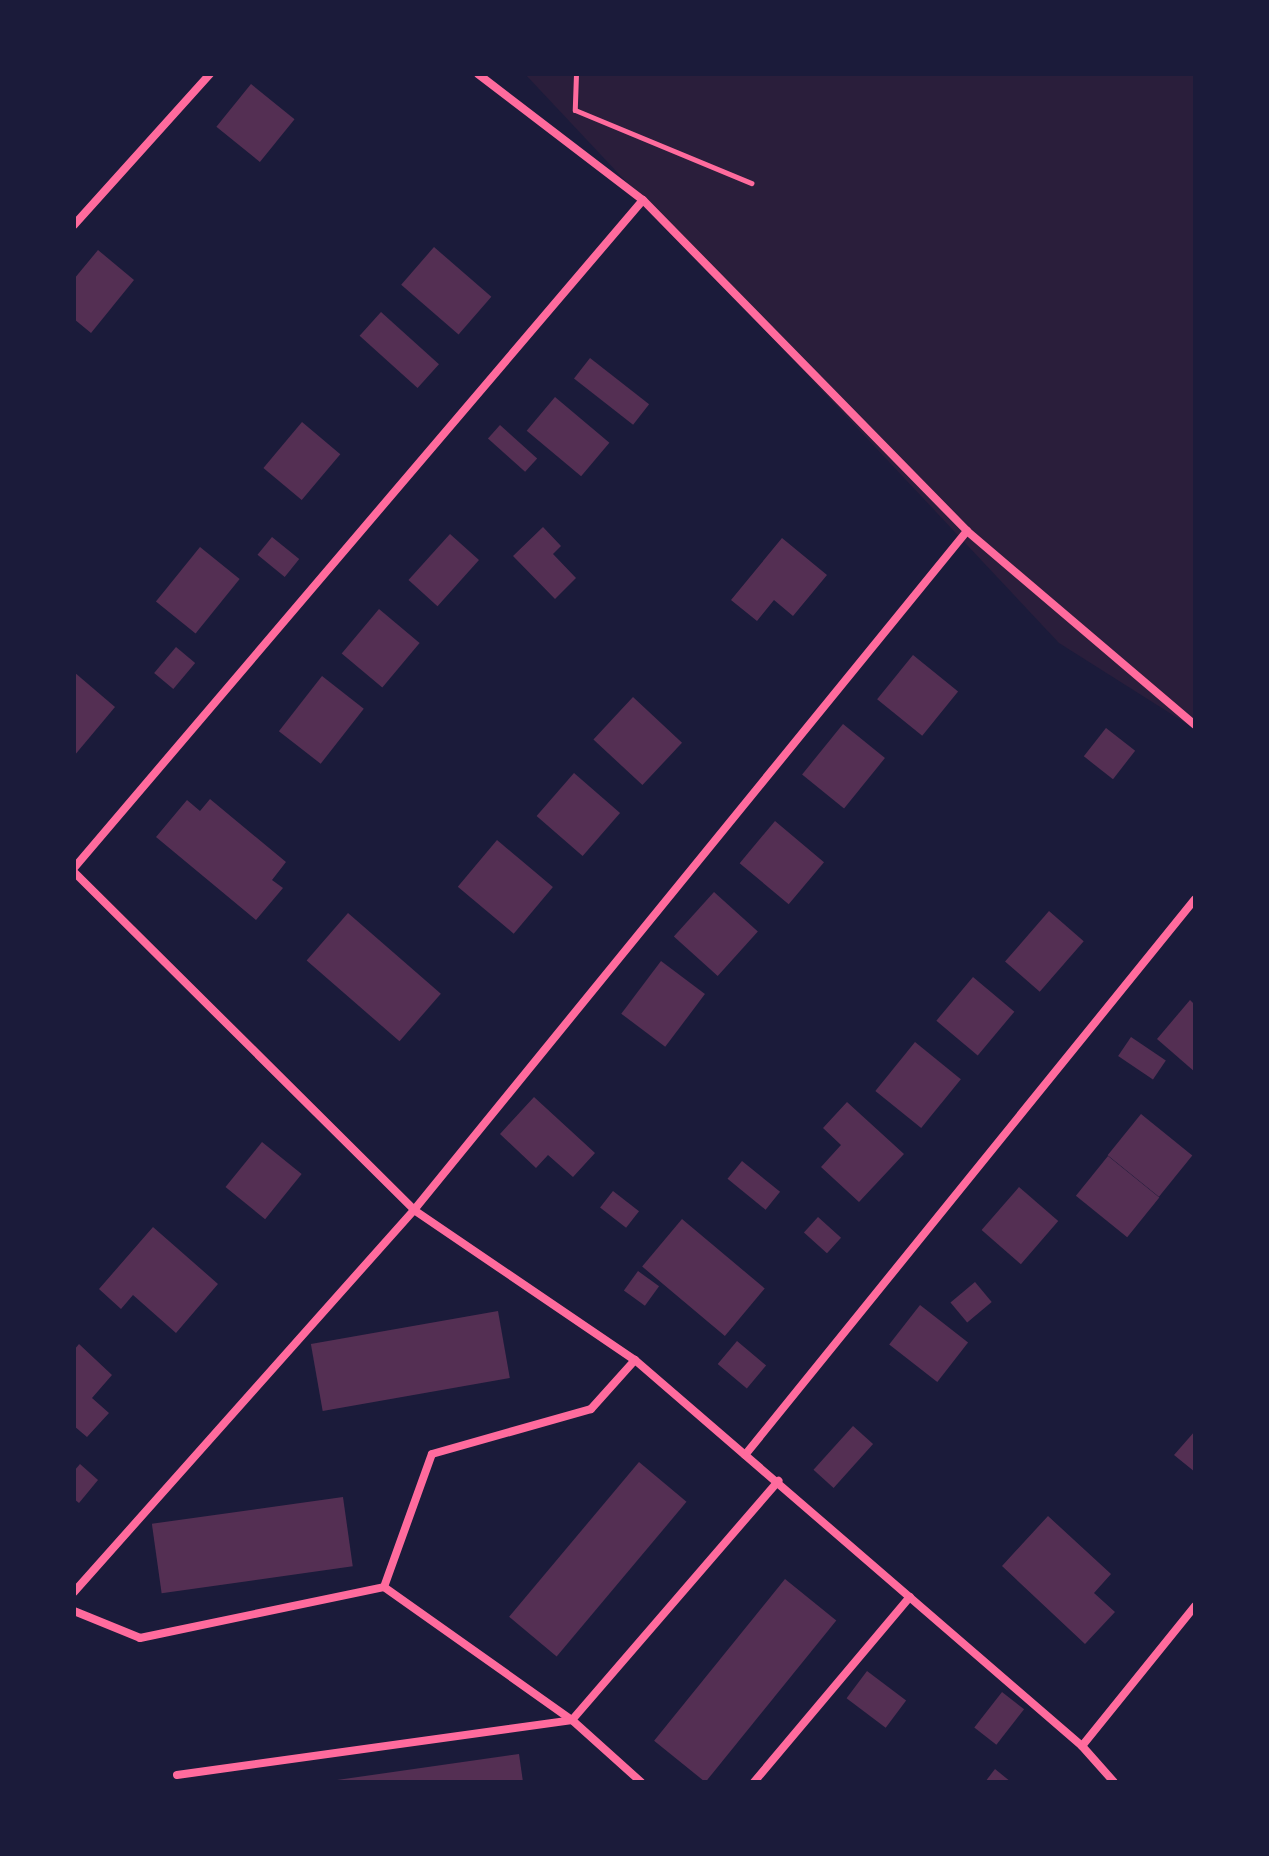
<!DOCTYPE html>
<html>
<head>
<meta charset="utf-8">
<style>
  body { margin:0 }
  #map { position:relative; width:1269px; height:1856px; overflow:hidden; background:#1b1b3a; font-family:"Crimson Pro",serif }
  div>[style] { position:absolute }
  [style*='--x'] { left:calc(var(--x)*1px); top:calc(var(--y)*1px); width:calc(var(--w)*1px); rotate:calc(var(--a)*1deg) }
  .green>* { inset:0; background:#2a1e3b }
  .building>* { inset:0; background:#542f53; transform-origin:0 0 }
  .path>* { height:5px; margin:-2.5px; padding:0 2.5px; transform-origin:2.5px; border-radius:2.5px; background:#ff6b9d }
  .minor>* { height:8px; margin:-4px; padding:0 4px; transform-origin:4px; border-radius:4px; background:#ff6b9d }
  span { translate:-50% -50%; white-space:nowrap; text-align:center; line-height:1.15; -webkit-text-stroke:6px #1b1b3a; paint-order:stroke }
  .frame { position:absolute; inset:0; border:76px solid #1b1b3a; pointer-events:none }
</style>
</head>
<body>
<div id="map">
  <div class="green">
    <div style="clip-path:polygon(525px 74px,1195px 74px,1195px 729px,1059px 643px)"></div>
  </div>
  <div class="building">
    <div style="left:251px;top:84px;width:56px;height:55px;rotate:39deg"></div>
    <div style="left:434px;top:247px;width:76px;height:50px;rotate:41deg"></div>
    <div style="clip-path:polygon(98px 250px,134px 280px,91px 333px,74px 319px,74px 279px)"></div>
    <div style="left:381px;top:312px;width:78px;height:32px;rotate:42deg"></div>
    <div style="left:590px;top:358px;width:75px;height:26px;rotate:38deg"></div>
    <div style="left:555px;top:397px;width:71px;height:44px;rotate:40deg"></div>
    <div style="left:302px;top:422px;width:50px;height:60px;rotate:40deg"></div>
    <div style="left:500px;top:425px;width:50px;height:18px;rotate:42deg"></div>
    <div style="clip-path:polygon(543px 527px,561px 546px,553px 554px,576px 578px,555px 599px,513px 556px)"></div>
    <div style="left:450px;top:534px;width:39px;height:62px;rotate:42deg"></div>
    <div style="left:272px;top:537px;width:35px;height:23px;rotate:39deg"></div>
    <div style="clip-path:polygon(782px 538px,827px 575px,793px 616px,774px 600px,757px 621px,731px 600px)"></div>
    <div style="left:200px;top:547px;width:51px;height:70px;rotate:39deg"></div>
    <div style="left:379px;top:609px;width:53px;height:58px;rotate:40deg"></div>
    <div style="left:176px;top:647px;width:25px;height:34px;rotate:40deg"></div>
    <div style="left:913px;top:655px;width:58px;height:57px;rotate:39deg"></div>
    <div style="clip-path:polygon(74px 672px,115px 707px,74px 756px)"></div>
    <div style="left:322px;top:676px;width:53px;height:70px;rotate:38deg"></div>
    <div style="left:633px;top:697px;width:67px;height:58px;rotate:43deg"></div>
    <div style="left:843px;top:724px;width:54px;height:65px;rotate:39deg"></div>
    <div style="left:1106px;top:728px;width:37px;height:36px;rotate:38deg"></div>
    <div style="left:574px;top:773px;width:61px;height:57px;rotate:41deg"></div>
    <div style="clip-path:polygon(210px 799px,286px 862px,272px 880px,283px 888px,256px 920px,156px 837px,187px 800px,200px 811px)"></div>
    <div style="left:775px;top:821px;width:64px;height:55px;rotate:40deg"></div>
    <div style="left:497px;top:840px;width:73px;height:61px;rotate:40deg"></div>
    <div style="left:714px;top:892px;width:59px;height:60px;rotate:42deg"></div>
    <div style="left:1049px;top:911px;width:46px;height:67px;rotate:41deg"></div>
    <div style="left:348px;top:913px;width:123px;height:63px;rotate:41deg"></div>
    <div style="left:661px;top:961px;width:55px;height:66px;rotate:37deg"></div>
    <div style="left:973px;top:977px;width:54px;height:57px;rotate:40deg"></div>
    <div style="clip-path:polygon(1190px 1000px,1195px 1005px,1195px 1072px,1157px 1039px)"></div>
    <div style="left:1131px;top:1037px;width:42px;height:23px;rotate:34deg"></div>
    <div style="left:915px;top:1042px;width:59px;height:63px;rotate:39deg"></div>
    <div style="clip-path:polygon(534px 1097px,595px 1153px,573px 1177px,548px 1155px,536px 1168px,500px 1134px)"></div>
    <div style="clip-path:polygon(847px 1102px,904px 1154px,859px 1202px,821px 1167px,841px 1145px,823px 1128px)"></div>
    <div style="left:1141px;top:1114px;width:66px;height:53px;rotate:39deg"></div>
    <div style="left:262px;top:1142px;width:51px;height:58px;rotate:39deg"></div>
    <div style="left:1108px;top:1156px;width:66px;height:51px;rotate:39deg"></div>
    <div style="left:742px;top:1161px;width:49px;height:23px;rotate:39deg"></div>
    <div style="left:1019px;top:1187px;width:52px;height:57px;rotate:41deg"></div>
    <div style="left:613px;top:1191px;width:33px;height:21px;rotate:38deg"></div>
    <div style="left:818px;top:1217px;width:31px;height:21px;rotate:42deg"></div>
    <div style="left:682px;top:1219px;width:108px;height:62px;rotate:40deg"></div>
    <div style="clip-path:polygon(153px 1227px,218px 1284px,176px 1333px,133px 1295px,121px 1309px,99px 1289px)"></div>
    <div style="left:638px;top:1271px;width:26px;height:24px;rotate:36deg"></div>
    <div style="left:975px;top:1282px;width:26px;height:32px;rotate:50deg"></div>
    <div style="left:920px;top:1305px;width:61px;height:50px;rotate:38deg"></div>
    <div style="left:498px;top:1311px;width:68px;height:190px;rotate:80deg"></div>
    <div style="left:737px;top:1341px;width:38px;height:30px;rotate:40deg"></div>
    <div style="clip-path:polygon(79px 1344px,112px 1375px,92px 1398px,109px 1413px,87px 1437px,74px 1426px,74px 1350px)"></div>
    <div style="left:853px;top:1426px;width:27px;height:59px;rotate:42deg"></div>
    <div style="clip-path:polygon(1195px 1431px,1195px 1472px,1174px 1455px)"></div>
    <div style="left:639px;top:1462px;width:62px;height:202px;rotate:40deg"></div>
    <div style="clip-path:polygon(80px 1464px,98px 1480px,79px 1503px,74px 1499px,74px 1471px)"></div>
    <div style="left:343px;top:1497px;width:70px;height:193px;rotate:82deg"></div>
    <div style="clip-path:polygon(1048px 1516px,1111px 1574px,1094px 1593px,1115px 1612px,1085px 1644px,1002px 1566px)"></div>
    <div style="left:785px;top:1579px;width:66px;height:208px;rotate:39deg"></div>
    <div style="left:867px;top:1671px;width:49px;height:34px;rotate:37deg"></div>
    <div style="left:1002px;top:1692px;width:28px;height:45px;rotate:38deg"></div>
    <div style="clip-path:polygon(519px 1754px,523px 1782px,337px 1782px,337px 1780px)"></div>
    <div style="clip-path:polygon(995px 1769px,1011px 1782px,985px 1782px)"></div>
  </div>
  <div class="path">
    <div style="--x:576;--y:74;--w:36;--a:92"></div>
    <div style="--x:575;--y:110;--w:191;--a:22.5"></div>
  </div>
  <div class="minor">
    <div style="--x:478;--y:74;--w:208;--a:37.4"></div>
    <div style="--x:643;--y:200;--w:463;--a:45.6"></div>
    <div style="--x:967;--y:531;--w:299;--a:40.4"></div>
    <div style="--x:74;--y:225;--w:203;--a:-48"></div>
    <div style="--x:74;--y:868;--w:877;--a:-49.58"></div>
    <div style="--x:74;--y:872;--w:479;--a:44.8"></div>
    <div style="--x:414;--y:1210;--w:267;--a:34.2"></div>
    <div style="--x:635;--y:1360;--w:591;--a:40.81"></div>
    <div style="--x:1082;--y:1746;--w:48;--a:48.4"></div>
    <div style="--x:745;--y:1455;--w:715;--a:-51.01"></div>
    <div style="--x:384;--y:1587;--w:141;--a:-70.2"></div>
    <div style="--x:432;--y:1454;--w:165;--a:-15.8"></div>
    <div style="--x:591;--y:1409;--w:66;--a:-48.1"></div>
    <div style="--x:74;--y:1592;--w:511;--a:-48.33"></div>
    <div style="--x:414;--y:1210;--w:876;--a:-50.84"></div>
    <div style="--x:74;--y:1611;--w:71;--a:22.2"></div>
    <div style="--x:140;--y:1638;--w:249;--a:-11.8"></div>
    <div style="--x:384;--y:1587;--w:230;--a:35.3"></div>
    <div style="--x:572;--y:1720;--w:93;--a:41.9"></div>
    <div style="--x:1082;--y:1746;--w:180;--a:-51.1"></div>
    <div style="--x:177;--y:1775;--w:399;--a:-7.9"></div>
    <div style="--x:572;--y:1720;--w:316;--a:-49.2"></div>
    <div style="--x:754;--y:1782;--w:242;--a:-49.9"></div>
  </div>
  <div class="frame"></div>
</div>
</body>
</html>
